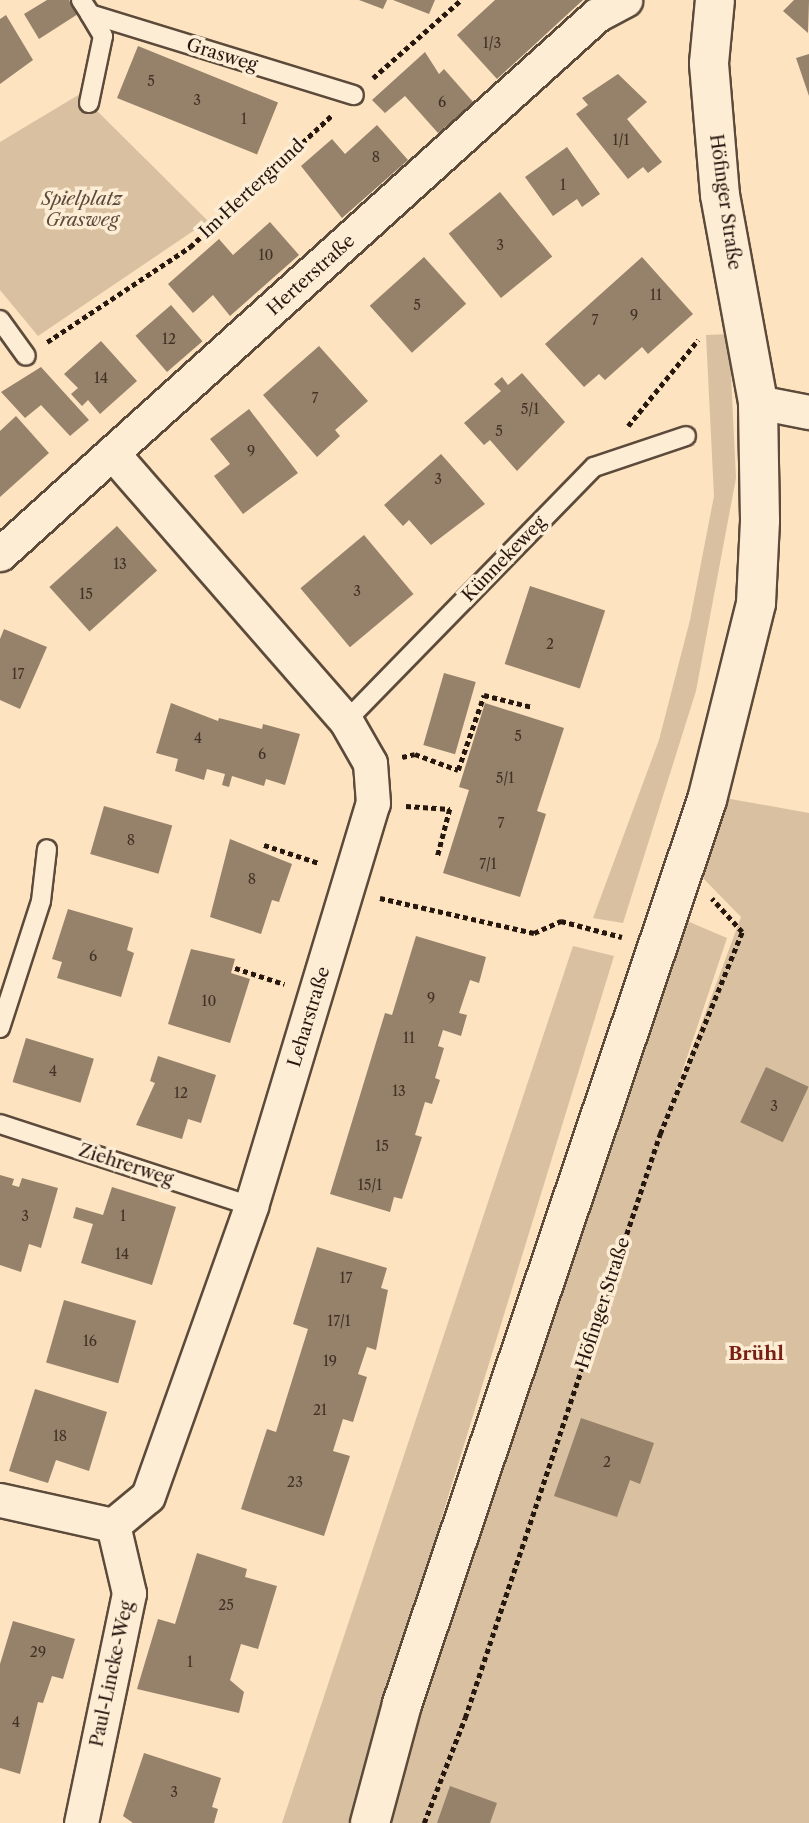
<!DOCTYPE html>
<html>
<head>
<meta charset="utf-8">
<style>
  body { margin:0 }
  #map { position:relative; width:809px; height:1823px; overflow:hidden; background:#fde3bf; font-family:"Libre Caslon Text",serif }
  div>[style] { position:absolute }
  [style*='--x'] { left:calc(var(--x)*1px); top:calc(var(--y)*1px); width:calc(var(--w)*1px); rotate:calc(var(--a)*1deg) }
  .green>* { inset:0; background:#d8c0a1 }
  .building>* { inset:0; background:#96816b; transform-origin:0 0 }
  .path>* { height:4.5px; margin-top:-2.25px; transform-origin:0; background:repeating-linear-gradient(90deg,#26170f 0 5px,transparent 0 8.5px) }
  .roads { filter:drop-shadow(2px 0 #5c4a3b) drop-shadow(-2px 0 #5c4a3b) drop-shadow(0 2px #5c4a3b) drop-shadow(0 -2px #5c4a3b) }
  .lane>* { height:18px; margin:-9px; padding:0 9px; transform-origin:9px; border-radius:9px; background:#feedd5 }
  .street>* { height:33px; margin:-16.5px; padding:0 16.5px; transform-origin:16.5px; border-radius:16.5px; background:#feedd5 }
  .secondary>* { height:38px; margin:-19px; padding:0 19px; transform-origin:19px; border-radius:19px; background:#feedd5 }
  span { translate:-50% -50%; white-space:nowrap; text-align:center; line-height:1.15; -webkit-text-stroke:7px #feedd5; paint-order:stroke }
  .number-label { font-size:14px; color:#423226 }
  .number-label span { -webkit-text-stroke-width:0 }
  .street-label { font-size:18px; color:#26170f }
  .park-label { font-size:18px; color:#5b4a3b; font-style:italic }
  .neighbourhood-label { font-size:19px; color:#7a1f14; font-weight:700 }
</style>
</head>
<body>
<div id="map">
  <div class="green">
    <div style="clip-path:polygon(80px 94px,208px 221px,38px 336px,0 290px,0 142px)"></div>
    <div style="clip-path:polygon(729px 334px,736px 478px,696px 691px,623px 923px,593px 918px,659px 740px,690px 620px,714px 496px,706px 335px)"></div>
    <div style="clip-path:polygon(725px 798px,809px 813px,809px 1823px,370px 1823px,680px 918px,727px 938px,668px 1114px,741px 917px,700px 875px)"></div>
    <div style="clip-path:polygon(573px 946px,614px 956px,348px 1823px,282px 1823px)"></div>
  </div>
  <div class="building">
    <div style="clip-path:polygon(47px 0,69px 0,78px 14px,39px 39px,24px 14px)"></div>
    <div style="clip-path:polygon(359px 0,387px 0,383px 9px)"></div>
    <div style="clip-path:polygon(393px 0,435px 0,429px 14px)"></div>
    <div style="clip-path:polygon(495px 0,583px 0,497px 79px,457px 35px)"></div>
    <div style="clip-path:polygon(794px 0,809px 0,808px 33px,783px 11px)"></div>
    <div style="clip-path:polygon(6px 15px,33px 60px,0 84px,0 19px)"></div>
    <div style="left:138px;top:46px;width:151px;height:56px;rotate:22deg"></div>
    <div style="clip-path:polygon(425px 52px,439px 74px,444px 69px,474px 103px,438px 133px,405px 96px,385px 113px,372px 100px)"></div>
    <div style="clip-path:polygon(809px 54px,809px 96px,796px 58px)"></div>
    <div style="clip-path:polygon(618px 74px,647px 102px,627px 119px,662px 162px,648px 173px,643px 167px,628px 179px,576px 114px,588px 105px,582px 98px)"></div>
    <div style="clip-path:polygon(377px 125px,408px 160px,342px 218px,301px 166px,332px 139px,345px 154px)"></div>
    <div style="clip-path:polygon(567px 147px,600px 194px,582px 207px,577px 199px,553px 216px,525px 177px)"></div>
    <div style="left:500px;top:192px;width:83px;height:66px;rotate:51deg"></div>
    <div style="clip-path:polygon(270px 222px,299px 255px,230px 316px,213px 295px,193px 313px,168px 284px,219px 239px,233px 255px)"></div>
    <div style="left:424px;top:257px;width:63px;height:73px;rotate:48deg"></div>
    <div style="clip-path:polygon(642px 257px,693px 314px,648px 354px,642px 347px,605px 380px,599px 374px,584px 387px,545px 344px)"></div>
    <div style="left:171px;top:305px;width:48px;height:47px;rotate:49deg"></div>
    <div style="clip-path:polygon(101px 341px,137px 381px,100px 414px,88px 400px,82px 406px,71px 394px,78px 388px,64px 374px)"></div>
    <div style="clip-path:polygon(319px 346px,368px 401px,335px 430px,340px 436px,317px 457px,263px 395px)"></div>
    <div style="clip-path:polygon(41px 367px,89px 420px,70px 436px,41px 405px,25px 418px,1px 392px)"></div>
    <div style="clip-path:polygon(522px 373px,565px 422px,517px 471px,490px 440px,484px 445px,464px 423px,501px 391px,494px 384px,502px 377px,508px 385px)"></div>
    <div style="clip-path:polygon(249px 409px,298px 473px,243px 514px,214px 476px,230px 464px,210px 439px)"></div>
    <div style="clip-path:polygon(16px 416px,49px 453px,0 497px,0 431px)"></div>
    <div style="clip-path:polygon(441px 454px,485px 504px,431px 545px,409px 520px,403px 526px,384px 505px)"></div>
    <div style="left:117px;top:526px;width:60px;height:91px;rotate:48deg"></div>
    <div style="left:364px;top:535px;width:77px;height:83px;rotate:50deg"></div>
    <div style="left:530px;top:586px;width:79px;height:82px;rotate:18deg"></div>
    <div style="clip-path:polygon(4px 629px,47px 647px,20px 709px,0 700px,0 639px)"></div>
    <div style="left:444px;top:673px;width:33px;height:75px;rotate:16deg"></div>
    <div style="clip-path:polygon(171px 703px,218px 721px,219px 718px,262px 729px,263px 724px,300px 734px,285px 785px,266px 779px,264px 786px,232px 776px,229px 787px,222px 785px,225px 774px,207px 769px,204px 780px,175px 771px,178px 759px,156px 753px)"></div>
    <div style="clip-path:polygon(485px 703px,564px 728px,537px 811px,546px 814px,520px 897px,443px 873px,469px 790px,459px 787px)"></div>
    <div style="left:104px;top:806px;width:71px;height:50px;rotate:16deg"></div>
    <div style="clip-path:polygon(230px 839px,292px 864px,279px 902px,272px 900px,261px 934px,210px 917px)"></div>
    <div style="clip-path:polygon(68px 909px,133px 928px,127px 950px,134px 953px,121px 997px,57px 978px,62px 962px,52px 959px)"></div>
    <div style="clip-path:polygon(416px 936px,486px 957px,479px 983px,470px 980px,459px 1013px,467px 1015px,461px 1036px,443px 1030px,438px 1046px,444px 1048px,435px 1078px,440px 1080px,432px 1104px,425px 1102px,415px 1135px,422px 1137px,402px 1199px,394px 1197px,390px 1212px,330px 1194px,385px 1013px,392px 1015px)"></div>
    <div style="clip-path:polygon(191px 949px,235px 959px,231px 973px,250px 979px,230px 1043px,168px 1024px)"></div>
    <div style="left:26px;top:1038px;width:71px;height:46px;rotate:17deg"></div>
    <div style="clip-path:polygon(158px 1056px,216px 1075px,201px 1123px,188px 1119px,182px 1139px,136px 1125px,155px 1083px,150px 1081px)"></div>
    <div style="left:766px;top:1067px;width:47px;height:61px;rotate:25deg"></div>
    <div style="clip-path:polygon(0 1175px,14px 1179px,12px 1185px,19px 1187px,22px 1178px,58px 1188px,41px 1248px,29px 1244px,21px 1272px,0 1265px)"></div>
    <div style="clip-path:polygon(112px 1187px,176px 1207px,152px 1285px,81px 1263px,93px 1224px,73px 1218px,76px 1207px,103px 1215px)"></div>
    <div style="clip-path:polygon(317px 1247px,387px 1268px,381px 1288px,388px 1290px,376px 1350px,367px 1347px,358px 1374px,367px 1377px,353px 1422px,343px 1419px,333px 1451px,350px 1456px,324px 1536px,241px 1509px,267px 1429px,276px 1432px,308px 1329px,293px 1324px)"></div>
    <div style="left:64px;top:1300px;width:75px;height:65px;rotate:16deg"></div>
    <div style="clip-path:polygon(35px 1389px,107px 1412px,89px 1471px,56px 1460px,48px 1483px,9px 1471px)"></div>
    <div style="clip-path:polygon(581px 1418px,654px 1443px,640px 1484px,630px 1480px,617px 1517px,554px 1496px)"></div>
    <div style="clip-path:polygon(197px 1553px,247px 1569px,245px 1577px,277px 1586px,258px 1649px,241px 1644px,230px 1680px,244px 1692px,239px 1713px,137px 1689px,158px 1619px,175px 1624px)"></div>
    <div style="clip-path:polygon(13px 1621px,75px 1639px,63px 1679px,52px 1676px,43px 1703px,38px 1702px,20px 1774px,0 1768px,0 1664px)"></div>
    <div style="clip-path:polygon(144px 1753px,221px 1778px,212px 1807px,218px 1809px,214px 1823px,133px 1823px,123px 1816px)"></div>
    <div style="clip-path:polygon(450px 1786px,497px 1803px,490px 1823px,437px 1823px)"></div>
  </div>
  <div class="path">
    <div style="--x:373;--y:78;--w:118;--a:-41.6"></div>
    <div style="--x:47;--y:342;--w:172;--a:-33.6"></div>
    <div style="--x:190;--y:247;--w:194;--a:-42.9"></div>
    <div style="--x:628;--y:426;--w:111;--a:-50.9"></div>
    <div style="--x:402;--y:757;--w:13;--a:-13"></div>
    <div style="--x:415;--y:754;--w:46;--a:20.4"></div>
    <div style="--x:458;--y:770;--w:79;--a:-70.9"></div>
    <div style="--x:484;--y:695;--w:49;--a:14"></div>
    <div style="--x:406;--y:806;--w:44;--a:3.9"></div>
    <div style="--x:450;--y:809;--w:48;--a:104.6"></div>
    <div style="--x:264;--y:845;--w:58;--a:18.1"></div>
    <div style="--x:380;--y:898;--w:158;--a:12.8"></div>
    <div style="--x:534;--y:933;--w:30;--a:-24"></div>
    <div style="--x:561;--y:921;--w:63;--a:14.7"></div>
    <div style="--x:235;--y:968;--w:52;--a:18.1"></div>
    <div style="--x:424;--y:1823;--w:113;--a:-68.7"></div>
    <div style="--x:465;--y:1718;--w:616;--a:-71.54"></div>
    <div style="--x:660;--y:1134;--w:218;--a:-67.9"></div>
    <div style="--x:742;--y:932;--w:45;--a:-132.3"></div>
  </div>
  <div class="roads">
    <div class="lane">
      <div style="--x:81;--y:0;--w:17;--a:57"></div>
      <div style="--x:90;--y:14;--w:276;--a:17.1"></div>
      <div style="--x:89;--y:103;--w:68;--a:-78.2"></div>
      <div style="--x:103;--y:36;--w:26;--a:-121"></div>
      <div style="--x:0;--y:320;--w:44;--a:54.2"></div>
      <div style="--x:346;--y:721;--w:355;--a:-45.7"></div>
      <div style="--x:594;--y:467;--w:97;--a:-18.6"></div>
      <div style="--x:0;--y:1028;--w:133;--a:-72.1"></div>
      <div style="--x:41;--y:901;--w:52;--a:-83.4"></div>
      <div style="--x:0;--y:1124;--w:264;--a:18.1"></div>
    </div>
    <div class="street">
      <div style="--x:758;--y:402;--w:52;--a:11.1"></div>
      <div style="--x:0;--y:554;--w:804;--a:-42.08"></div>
      <div style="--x:597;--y:15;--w:32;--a:-28"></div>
      <div style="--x:0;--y:1500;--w:116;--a:12.5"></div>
      <div style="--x:113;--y:1525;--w:45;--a:-39.6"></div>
      <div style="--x:148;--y:1496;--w:308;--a:-70.4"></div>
      <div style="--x:251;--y:1206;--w:421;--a:-73.2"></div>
      <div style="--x:373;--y:803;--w:40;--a:-94.3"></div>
      <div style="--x:370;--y:763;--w:48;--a:-119.7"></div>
      <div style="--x:346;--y:721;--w:356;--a:-131.1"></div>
      <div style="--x:81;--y:1823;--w:235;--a:-78.2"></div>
      <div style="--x:129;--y:1593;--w:70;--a:-103.2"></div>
    </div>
    <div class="secondary">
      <div style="--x:370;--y:1823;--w:123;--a:-74.9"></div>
      <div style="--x:402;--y:1704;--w:954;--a:-71.36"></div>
      <div style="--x:707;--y:800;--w:203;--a:-76"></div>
      <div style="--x:756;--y:603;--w:83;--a:-87.2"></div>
      <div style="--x:760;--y:520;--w:118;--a:-91"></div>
      <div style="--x:758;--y:402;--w:210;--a:-100.4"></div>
      <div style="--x:720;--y:195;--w:132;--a:-94.8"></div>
      <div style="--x:709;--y:63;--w:63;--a:-84.6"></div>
    </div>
  </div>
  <div class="number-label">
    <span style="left:492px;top:43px">1/3</span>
    <span style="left:151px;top:81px">5</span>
    <span style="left:197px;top:100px">3</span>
    <span style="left:442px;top:102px">6</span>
    <span style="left:244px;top:119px">1</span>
    <span style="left:621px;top:140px">1/1</span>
    <span style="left:376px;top:157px">8</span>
    <span style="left:563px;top:185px">1</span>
    <span style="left:500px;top:245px">3</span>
    <span style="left:266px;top:255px">10</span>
    <span style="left:656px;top:295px">11</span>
    <span style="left:417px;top:305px">5</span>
    <span style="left:634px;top:315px">9</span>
    <span style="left:595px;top:320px">7</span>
    <span style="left:169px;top:339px">12</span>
    <span style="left:101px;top:378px">14</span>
    <span style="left:315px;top:398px">7</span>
    <span style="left:530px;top:409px">5/1</span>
    <span style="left:499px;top:431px">5</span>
    <span style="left:251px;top:451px">9</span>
    <span style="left:438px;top:479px">3</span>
    <span style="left:120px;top:564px">13</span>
    <span style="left:357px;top:591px">3</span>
    <span style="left:86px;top:594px">15</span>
    <span style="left:550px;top:644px">2</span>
    <span style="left:18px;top:674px">17</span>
    <span style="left:518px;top:736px">5</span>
    <span style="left:198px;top:738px">4</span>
    <span style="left:262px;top:754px">6</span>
    <span style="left:505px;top:778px">5/1</span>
    <span style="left:501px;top:823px">7</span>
    <span style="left:131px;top:840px">8</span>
    <span style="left:488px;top:864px">7/1</span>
    <span style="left:252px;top:879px">8</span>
    <span style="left:93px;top:956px">6</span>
    <span style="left:431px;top:998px">9</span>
    <span style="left:209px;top:1001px">10</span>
    <span style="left:409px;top:1038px">11</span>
    <span style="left:53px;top:1071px">4</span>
    <span style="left:399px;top:1091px">13</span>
    <span style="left:181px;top:1093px">12</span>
    <span style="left:774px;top:1106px">3</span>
    <span style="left:382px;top:1146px">15</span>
    <span style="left:370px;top:1185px">15/1</span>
    <span style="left:25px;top:1216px">3</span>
    <span style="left:123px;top:1216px">1</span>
    <span style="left:122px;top:1254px">14</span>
    <span style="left:346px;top:1278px">17</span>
    <span style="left:339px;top:1321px">17/1</span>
    <span style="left:90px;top:1341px">16</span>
    <span style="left:330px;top:1361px">19</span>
    <span style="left:320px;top:1410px">21</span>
    <span style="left:60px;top:1436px">18</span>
    <span style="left:607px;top:1462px">2</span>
    <span style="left:295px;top:1482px">23</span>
    <span style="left:226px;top:1605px">25</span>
    <span style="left:38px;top:1652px">29</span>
    <span style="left:190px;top:1662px">1</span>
    <span style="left:16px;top:1722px">4</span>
    <span style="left:174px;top:1792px">3</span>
  </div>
  <div class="street-label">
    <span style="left:222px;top:55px;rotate:17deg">Grasweg</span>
    <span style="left:252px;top:189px;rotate:-43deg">Im Hertergrund</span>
    <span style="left:725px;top:202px;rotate:82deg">Höfinger Straße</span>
    <span style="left:311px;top:275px;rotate:-42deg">Herterstraße</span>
    <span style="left:504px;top:559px;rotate:-46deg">Künnekeweg</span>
    <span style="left:309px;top:1017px;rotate:-73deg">Leharstraße</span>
    <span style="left:126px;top:1165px;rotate:18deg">Ziehrerweg</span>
    <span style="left:603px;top:1303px;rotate:-72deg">Höfinger Straße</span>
    <span style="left:112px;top:1674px;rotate:-78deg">Paul-Lincke-Weg</span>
  </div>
  <div class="park-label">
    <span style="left:82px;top:210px">Spielplatz<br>Grasweg</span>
  </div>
  <div class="neighbourhood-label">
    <span style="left:756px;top:1354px">Brühl</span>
  </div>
</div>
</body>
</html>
